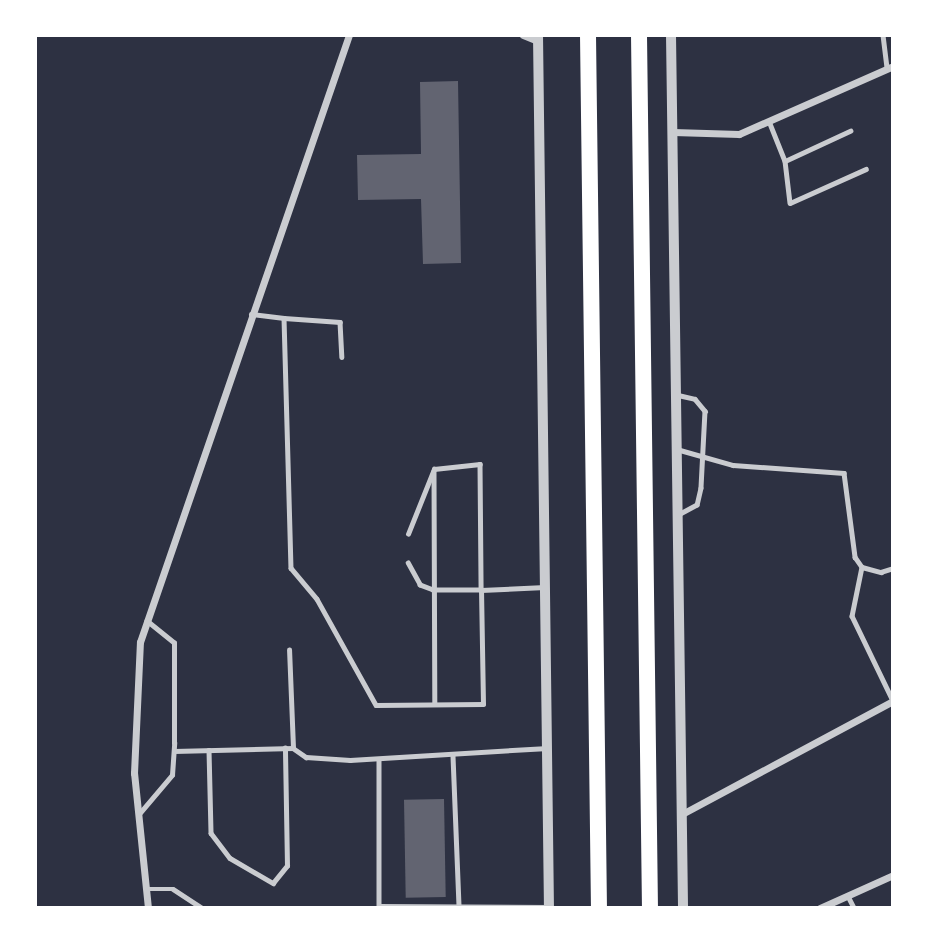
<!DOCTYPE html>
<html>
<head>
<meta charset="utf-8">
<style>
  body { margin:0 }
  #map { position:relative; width:928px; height:943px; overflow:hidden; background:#2d3142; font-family:"DM Sans",sans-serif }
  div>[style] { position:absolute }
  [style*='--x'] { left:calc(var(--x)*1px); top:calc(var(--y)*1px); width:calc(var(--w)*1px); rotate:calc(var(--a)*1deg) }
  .building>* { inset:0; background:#626471; transform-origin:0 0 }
  .service>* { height:4.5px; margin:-2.25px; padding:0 2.25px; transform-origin:2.25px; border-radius:2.25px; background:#caccd0 }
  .minor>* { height:7px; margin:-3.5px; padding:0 3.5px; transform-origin:3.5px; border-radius:3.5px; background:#caccd0 }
  .tertiary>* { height:10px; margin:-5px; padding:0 5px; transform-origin:5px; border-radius:5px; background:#caccd0 }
  .motorway>* { height:16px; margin:-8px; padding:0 8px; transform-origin:8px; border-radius:8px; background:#fff }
  span { translate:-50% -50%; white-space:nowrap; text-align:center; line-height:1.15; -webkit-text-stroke:6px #fff; paint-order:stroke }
  .frame { position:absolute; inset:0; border:37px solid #fff; pointer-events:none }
</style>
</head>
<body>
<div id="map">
  <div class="building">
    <div style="clip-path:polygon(458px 81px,461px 263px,423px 264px,421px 199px,358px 200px,357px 155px,421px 154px,420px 82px)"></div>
    <div style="left:444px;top:799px;width:98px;height:40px;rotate:89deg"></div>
  </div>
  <div class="service">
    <div style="--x:820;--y:35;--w:8;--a:0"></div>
    <div style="--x:883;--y:35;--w:34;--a:83"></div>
    <div style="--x:769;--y:121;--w:43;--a:68.2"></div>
    <div style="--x:785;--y:161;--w:42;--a:83.2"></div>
    <div style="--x:790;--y:203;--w:83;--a:-24.1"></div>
    <div style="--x:785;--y:161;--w:72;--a:-24.8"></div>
    <div style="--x:251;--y:314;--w:33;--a:7"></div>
    <div style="--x:284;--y:318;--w:250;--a:88.4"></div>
    <div style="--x:291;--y:568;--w:40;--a:50"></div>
    <div style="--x:317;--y:599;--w:121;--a:60.9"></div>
    <div style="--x:376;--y:705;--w:107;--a:-0.5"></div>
    <div style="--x:483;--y:704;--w:114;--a:-91"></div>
    <div style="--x:481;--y:590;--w:64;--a:-2.7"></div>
    <div style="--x:284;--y:318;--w:56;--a:4.1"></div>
    <div style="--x:340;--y:322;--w:35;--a:87"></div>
    <div style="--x:678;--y:395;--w:17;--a:13"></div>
    <div style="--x:695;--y:399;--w:16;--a:50"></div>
    <div style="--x:705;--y:411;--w:77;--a:93"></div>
    <div style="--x:701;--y:488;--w:17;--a:103"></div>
    <div style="--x:697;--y:505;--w:19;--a:152"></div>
    <div style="--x:680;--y:450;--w:55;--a:15.8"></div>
    <div style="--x:733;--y:465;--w:111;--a:4.1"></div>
    <div style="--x:844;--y:473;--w:85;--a:82.5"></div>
    <div style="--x:855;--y:557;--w:12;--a:55"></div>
    <div style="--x:862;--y:567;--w:20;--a:15"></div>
    <div style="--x:881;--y:572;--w:13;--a:-18"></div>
    <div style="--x:434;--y:471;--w:233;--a:89.8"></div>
    <div style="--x:408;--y:534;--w:70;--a:-68.2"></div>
    <div style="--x:434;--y:469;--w:46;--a:-6.2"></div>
    <div style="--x:480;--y:464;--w:126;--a:89.5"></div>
    <div style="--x:481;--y:590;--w:48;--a:180"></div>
    <div style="--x:433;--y:590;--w:14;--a:-159"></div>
    <div style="--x:420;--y:585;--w:25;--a:-119"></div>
    <div style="--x:862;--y:567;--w:50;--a:101.5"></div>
    <div style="--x:852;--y:616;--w:94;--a:64.2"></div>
    <div style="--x:293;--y:748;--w:16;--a:35"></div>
    <div style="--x:306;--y:757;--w:44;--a:3.9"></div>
    <div style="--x:350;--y:760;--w:198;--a:-3.5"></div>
    <div style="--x:209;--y:750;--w:83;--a:88.6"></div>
    <div style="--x:211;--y:833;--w:31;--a:53"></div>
    <div style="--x:230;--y:858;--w:50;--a:30.2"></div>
    <div style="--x:273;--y:883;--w:22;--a:-51"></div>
    <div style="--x:287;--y:866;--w:118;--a:-91"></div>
    <div style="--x:174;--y:751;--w:119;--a:-1.4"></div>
    <div style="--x:293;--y:748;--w:98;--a:-92.3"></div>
    <div style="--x:453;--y:756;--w:151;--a:87.7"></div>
    <div style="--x:379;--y:759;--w:147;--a:90"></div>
    <div style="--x:379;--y:906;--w:170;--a:0.3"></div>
    <div style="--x:139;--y:814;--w:51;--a:-49.8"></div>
    <div style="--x:172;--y:775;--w:32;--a:-86"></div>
    <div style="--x:174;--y:743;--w:100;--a:-90"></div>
    <div style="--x:174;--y:643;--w:35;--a:-141"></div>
    <div style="--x:146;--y:889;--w:27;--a:0"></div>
    <div style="--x:173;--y:889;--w:35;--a:33"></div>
    <div style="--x:848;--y:896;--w:13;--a:63"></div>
  </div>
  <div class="minor">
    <div style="--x:523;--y:35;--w:16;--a:22"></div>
    <div style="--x:673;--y:132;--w:66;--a:1.7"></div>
    <div style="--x:739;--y:134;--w:168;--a:-23.8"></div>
    <div style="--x:682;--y:814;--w:239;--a:-28.2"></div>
    <div style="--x:148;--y:908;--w:136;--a:-95.9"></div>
    <div style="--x:134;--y:773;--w:131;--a:-87.4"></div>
    <div style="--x:140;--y:642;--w:642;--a:-71"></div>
    <div style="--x:820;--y:908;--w:80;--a:-24.3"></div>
  </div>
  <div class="tertiary">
    <div style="--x:538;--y:35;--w:873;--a:89.28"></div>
    <div style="--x:671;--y:35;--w:873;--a:89.21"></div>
  </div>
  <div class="motorway">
    <div style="--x:588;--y:35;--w:873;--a:89.28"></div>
    <div style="--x:639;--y:35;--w:873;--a:89.28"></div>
  </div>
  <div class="frame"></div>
</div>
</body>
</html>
